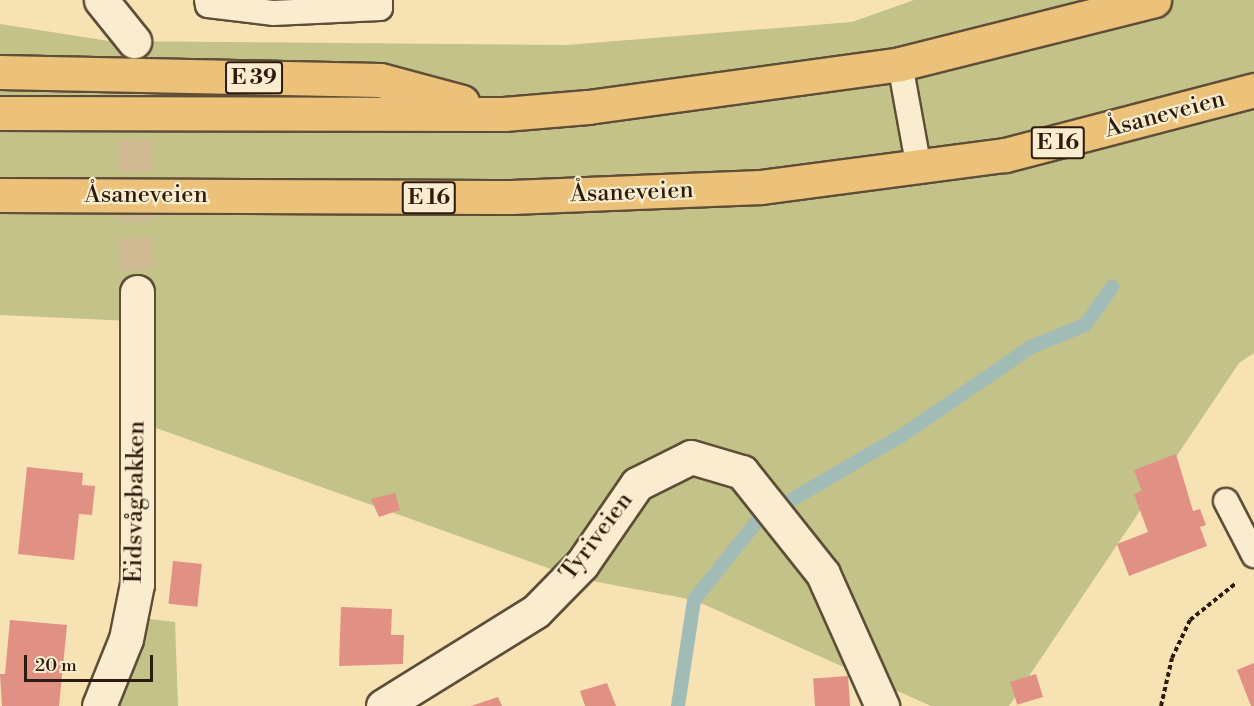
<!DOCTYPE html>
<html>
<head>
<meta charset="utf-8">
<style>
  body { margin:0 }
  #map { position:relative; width:1254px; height:706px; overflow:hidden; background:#f7e2b4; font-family:"Libre Bodoni",serif }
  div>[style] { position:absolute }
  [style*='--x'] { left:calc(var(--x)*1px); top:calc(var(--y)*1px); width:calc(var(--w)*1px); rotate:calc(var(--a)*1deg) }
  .green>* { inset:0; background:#c2c289 }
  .stream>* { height:14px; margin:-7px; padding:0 7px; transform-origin:7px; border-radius:7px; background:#a1bcb7 }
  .building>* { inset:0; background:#e19084; transform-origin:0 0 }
  .street-tunnel>* { height:33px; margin-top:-16.5px; transform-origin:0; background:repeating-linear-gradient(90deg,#ceba93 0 33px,transparent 0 49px) }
  .path>* { height:4px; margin-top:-2px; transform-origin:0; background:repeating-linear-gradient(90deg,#2c1c0d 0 4.5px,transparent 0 7.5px) }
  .roads { filter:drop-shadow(2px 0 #5f4e37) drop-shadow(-2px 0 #5f4e37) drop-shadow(0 2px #5f4e37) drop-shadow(0 -2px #5f4e37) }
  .lane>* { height:24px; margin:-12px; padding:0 12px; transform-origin:12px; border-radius:12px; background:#faecce }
  .street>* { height:33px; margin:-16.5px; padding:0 16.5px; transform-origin:16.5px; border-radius:16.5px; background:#faecce }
  .highway>* { height:33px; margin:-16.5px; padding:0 16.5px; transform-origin:16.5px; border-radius:16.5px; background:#ecc17a }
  span { translate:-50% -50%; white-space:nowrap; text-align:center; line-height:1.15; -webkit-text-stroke:4.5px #faecce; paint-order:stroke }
  .shield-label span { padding:2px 4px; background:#faecce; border:2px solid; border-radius:4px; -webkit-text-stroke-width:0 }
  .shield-label { font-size:22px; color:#2c1c0d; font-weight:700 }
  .street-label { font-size:24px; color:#2c1c0d }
  .scale { position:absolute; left:24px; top:655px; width:129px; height:27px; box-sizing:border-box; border:3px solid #2c1c0d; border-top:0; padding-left:8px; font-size:18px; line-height:21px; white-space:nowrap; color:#2c1c0d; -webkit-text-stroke:4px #faecce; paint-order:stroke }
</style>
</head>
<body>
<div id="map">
  <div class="green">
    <div style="clip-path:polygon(914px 0,1254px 0,1254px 353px,1239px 363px,1009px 706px,931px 706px,694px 600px,576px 578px,145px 424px,154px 322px,0 315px,0 24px,109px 41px,567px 45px,852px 22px)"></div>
    <div style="clip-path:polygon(142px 618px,175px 622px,178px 706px,112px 706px)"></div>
  </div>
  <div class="stream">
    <div style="--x:678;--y:706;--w:107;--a:-81.4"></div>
    <div style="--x:694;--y:600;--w:104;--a:-51.3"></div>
    <div style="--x:759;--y:519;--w:168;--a:-30.4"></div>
    <div style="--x:904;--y:434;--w:154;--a:-34.4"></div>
    <div style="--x:1031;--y:347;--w:58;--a:-22.2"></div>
    <div style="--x:1085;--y:325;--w:47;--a:-54.6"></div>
  </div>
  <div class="building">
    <div style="clip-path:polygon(1176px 454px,1193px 511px,1200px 509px,1206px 525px,1200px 527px,1207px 546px,1129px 576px,1117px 544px,1148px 532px,1134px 494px,1142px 491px,1134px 470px)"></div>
    <div style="clip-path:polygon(27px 467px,83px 473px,82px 485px,95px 486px,92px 515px,79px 514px,74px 560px,18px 554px)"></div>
    <div style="clip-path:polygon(395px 493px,400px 510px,379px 517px,371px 499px)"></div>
    <div style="left:173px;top:561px;width:29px;height:43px;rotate:6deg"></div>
    <div style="clip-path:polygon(341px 607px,392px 609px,391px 635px,404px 635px,403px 664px,339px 666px)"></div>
    <div style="clip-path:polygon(10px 620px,67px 625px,59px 706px,2px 706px,0 674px,5px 674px)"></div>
    <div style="clip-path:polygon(1254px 663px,1254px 706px,1251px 706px,1237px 670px)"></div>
    <div style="left:1036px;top:674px;width:24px;height:27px;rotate:73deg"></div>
    <div style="left:848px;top:676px;width:30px;height:35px;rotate:86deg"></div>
    <div style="clip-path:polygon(607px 683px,616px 706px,585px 706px,580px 691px)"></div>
    <div style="clip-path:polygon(498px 697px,502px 706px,471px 706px)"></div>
  </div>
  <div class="street-tunnel">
    <div style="--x:134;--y:41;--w:251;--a:89.3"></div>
  </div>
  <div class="path">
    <div style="--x:1161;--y:706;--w:49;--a:-77.1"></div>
    <div style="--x:1172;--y:658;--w:42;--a:-64.7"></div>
    <div style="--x:1190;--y:620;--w:58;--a:-38.7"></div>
  </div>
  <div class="roads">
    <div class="lane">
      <div style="--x:207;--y:0;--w:5;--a:79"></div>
      <div style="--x:208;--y:5;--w:65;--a:7"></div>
      <div style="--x:273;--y:13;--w:107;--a:-2.7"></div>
      <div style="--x:380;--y:8;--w:8;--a:-90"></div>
      <div style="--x:900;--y:64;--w:107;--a:79.7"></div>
      <div style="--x:1226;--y:501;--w:61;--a:62.6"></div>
    </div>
    <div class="street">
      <div style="--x:101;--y:0;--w:53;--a:51.2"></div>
      <div style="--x:99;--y:706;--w:72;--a:-68.1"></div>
      <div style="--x:126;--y:639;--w:56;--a:-78.7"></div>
      <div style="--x:137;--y:584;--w:292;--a:-90"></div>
      <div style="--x:383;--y:706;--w:180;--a:-31.8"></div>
      <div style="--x:536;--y:611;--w:66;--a:-45.6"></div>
      <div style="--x:582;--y:564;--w:97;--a:-55.5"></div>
      <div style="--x:637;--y:484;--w:60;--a:-26.6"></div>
      <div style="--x:691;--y:457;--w:53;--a:16.4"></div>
      <div style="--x:742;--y:472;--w:130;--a:51.5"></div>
      <div style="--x:823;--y:574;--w:145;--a:65.9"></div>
    </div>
    <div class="highway">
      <div style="--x:0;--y:72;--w:380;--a:1.2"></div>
      <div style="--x:380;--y:80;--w:85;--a:15"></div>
      <div style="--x:0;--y:113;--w:504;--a:0.11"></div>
      <div style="--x:504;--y:114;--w:84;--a:-4.8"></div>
      <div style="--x:588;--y:107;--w:315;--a:-7.8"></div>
      <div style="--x:900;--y:64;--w:262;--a:-14.1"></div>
      <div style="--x:0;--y:195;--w:511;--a:0.22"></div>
      <div style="--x:511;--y:197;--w:250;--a:-2.3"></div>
      <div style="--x:761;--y:187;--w:246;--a:-7.5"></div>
      <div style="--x:1005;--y:155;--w:257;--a:-14.6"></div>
    </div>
  </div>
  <div class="shield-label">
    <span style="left:254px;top:78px">E 39</span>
    <span style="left:1058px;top:143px">E 16</span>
    <span style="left:429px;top:198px">E 16</span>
  </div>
  <div class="street-label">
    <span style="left:1165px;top:115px;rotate:-15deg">Åsaneveien</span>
    <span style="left:632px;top:193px;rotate:-2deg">Åsaneveien</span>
    <span style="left:146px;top:196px">Åsaneveien</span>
    <span style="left:136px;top:502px;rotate:-89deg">Eidsvågbakken</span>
    <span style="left:597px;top:537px;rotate:-53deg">Tyriveien</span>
  </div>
  <div class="scale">20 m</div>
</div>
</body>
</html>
